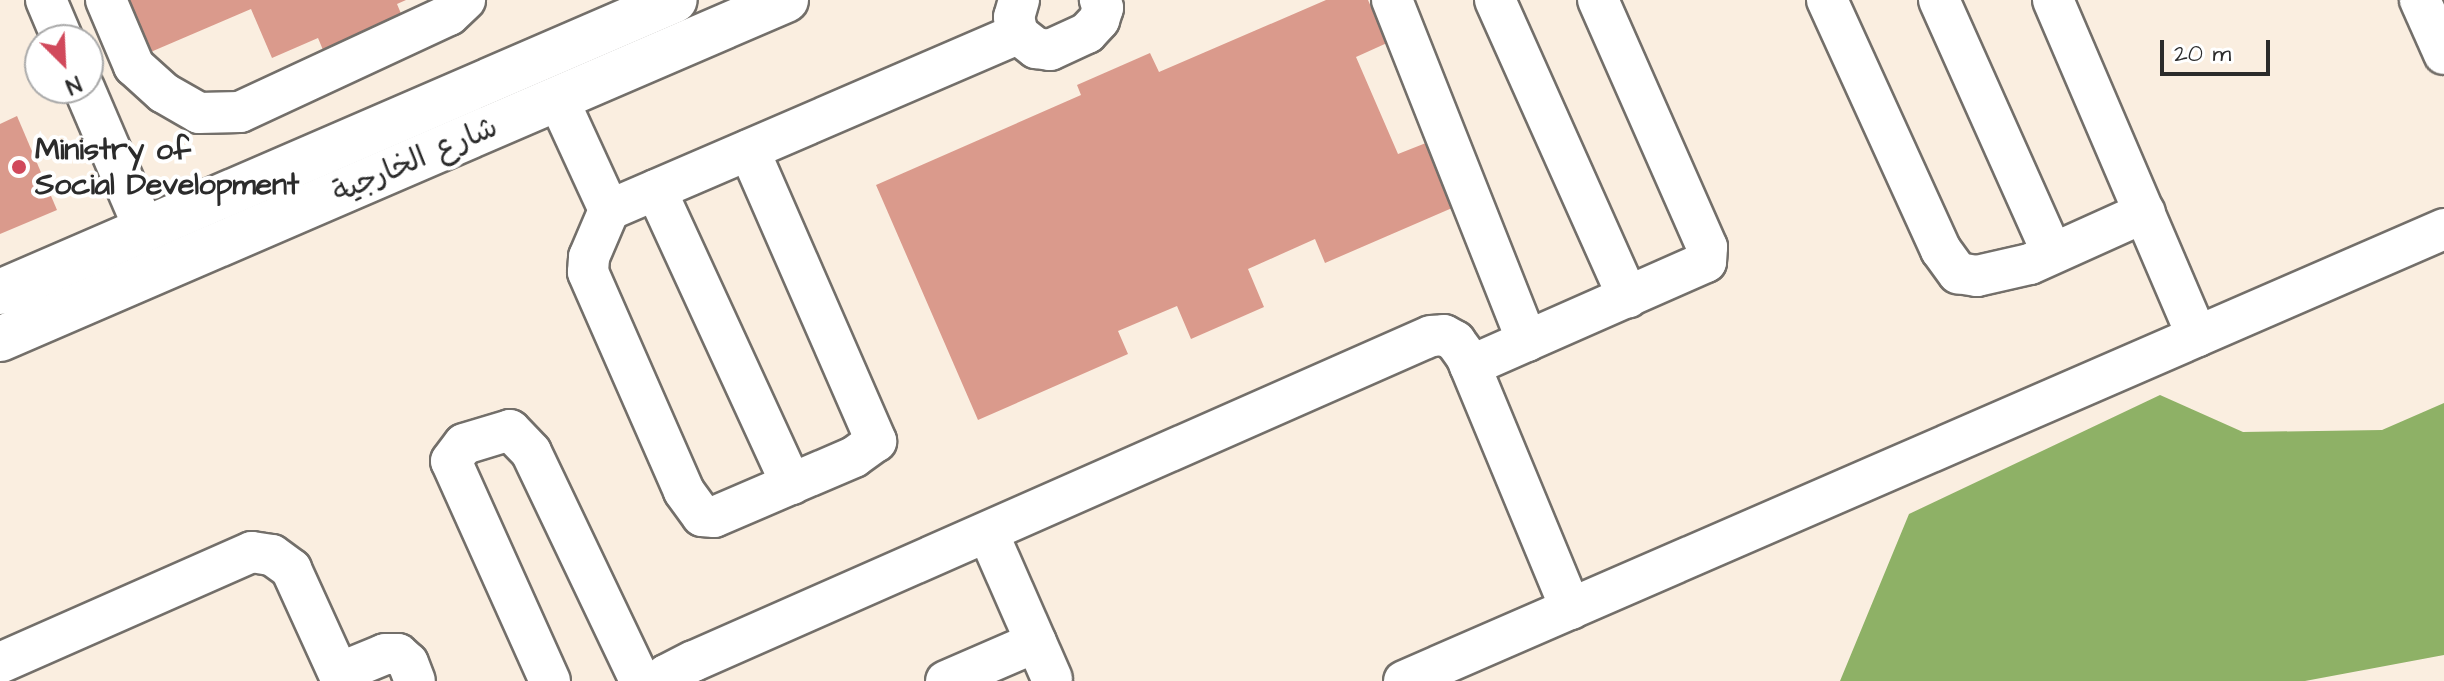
<!DOCTYPE html>
<html>
<head>
<meta charset="utf-8">
<style>
  body { margin:0 }
  #map { position:relative; width:2444px; height:681px; overflow:hidden; background:#faeee0; font-family:"Architects Daughter","Playpen Sans Arabic",sans-serif }
  div>[style] { position:absolute }
  [style*='--x'] { left:calc(var(--x)*1px); top:calc(var(--y)*1px); width:calc(var(--w)*1px); rotate:calc(var(--a)*1deg) }
  .forest>* { inset:0; background:#8eb166 }
  .building>* { inset:0; background:#da9a8c }
  .roads { filter:drop-shadow(2px 0 #736f6a) drop-shadow(-2px 0 #736f6a) drop-shadow(0 2px #736f6a) drop-shadow(0 -2px #736f6a) }
  .minor>* { height:40px; margin:-20px; padding:0 20px; transform-origin:20px; border-radius:20px; background:#fff }
  .major>* { height:44px; margin:-22px; padding:0 22px; transform-origin:22px; border-radius:22px; background:#fff }
  .dots>* { width:22px; height:22px; translate:-50% -50%; box-sizing:border-box; border:4px solid #fff; border-radius:50% }
  span { translate:-50% -50%; white-space:nowrap; text-align:center; line-height:1.15; -webkit-text-stroke:8px #fff; paint-order:stroke }
  .poi-label { font-size:30px; color:#2b2b2b; font-weight:700 }
  .left { translate:0 -50%; text-align:left }
  .street-label { font-size:30px; color:#2b2b2b }
  .north { position:absolute; left:24px; top:24px; width:80px; height:80px; box-sizing:border-box; background:#fff; border:2px solid #aaa; border-radius:50%; rotate:156deg; font-size:22px; font-weight:700; line-height:32px; text-align:center; color:#2b2b2b }
  .north::after { content:''; display:block; margin:auto; width:28px; height:36px; background:#d1495b; clip-path:polygon(50% 0,100% 100%,50% 72%,0 100%) }
  .scale { position:absolute; left:2160px; top:40px; width:110px; height:36px; box-sizing:border-box; border:4px solid #2b2b2b; border-top:0; padding-left:10px; font-size:24px; line-height:28px; white-space:nowrap; color:#2b2b2b; -webkit-text-stroke:6px #fff; paint-order:stroke }
</style>
</head>
<body>
<div id="map">
  <div class="forest">
    <div style="clip-path:polygon(2160px 395px,2243px 432px,2382px 430px,2444px 403px,2444px 655px,2305px 681px,1840px 681px,1909px 514px)"></div>
  </div>
  <div class="building">
    <div style="clip-path:polygon(123px 0,406px 0,397px 4px,402px 16px,323px 50px,318px 38px,272px 58px,251px 9px,146px 54px)"></div>
    <div style="clip-path:polygon(1326px 0,1368px 0,1387px 43px,1356px 57px,1398px 154px,1431px 141px,1459px 205px,1325px 263px,1315px 239px,1248px 269px,1264px 307px,1191px 339px,1177px 306px,1118px 331px,1128px 354px,978px 420px,876px 185px,1081px 95px,1077px 85px,1150px 53px,1159px 72px)"></div>
    <div style="clip-path:polygon(17px 116px,57px 210px,0 234px,0 124px)"></div>
  </div>
  <div class="roads">
    <div class="minor">
      <div style="--x:46;--y:0;--w:43;--a:67"></div>
      <div style="--x:106;--y:0;--w:72;--a:67"></div>
      <div style="--x:134;--y:66;--w:40;--a:42"></div>
      <div style="--x:164;--y:93;--w:40;--a:29.7"></div>
      <div style="--x:199;--y:113;--w:41;--a:-1.4"></div>
      <div style="--x:240;--y:112;--w:230;--a:-24.9"></div>
      <div style="--x:449;--y:15;--w:22;--a:-43"></div>
      <div style="--x:1019;--y:0;--w:18;--a:106"></div>
      <div style="--x:1014;--y:17;--w:17;--a:77"></div>
      <div style="--x:1018;--y:34;--w:23;--a:38"></div>
      <div style="--x:1036;--y:48;--w:14;--a:8"></div>
      <div style="--x:1050;--y:50;--w:41;--a:-24.7"></div>
      <div style="--x:1087;--y:33;--w:18;--a:-47"></div>
      <div style="--x:1099;--y:20;--w:13;--a:-72"></div>
      <div style="--x:1103;--y:8;--w:9;--a:-111"></div>
      <div style="--x:1392;--y:0;--w:367;--a:68.4"></div>
      <div style="--x:1495;--y:0;--w:326;--a:65.9"></div>
      <div style="--x:1827;--y:0;--w:275;--a:65.5"></div>
      <div style="--x:1941;--y:250;--w:29;--a:54"></div>
      <div style="--x:1958;--y:273;--w:19;--a:9"></div>
      <div style="--x:1977;--y:276;--w:54;--a:-12.8"></div>
      <div style="--x:2030;--y:264;--w:126;--a:-24.3"></div>
      <div style="--x:1939;--y:0;--w:277;--a:65.9"></div>
      <div style="--x:2053;--y:0;--w:366;--a:66.8"></div>
      <div style="--x:2420;--y:0;--w:59;--a:66"></div>
      <div style="--x:84;--y:88;--w:152;--a:66.8"></div>
      <div style="--x:558;--y:99;--w:122;--a:65.3"></div>
      <div style="--x:749;--y:150;--w:318;--a:66.4"></div>
      <div style="--x:876;--y:441;--w:27;--a:144"></div>
      <div style="--x:854;--y:457;--w:152;--a:156.8"></div>
      <div style="--x:714;--y:517;--w:12;--a:-175"></div>
      <div style="--x:702;--y:516;--w:31;--a:-126"></div>
      <div style="--x:684;--y:491;--w:239;--a:-113.7"></div>
      <div style="--x:588;--y:272;--w:15;--a:-86"></div>
      <div style="--x:589;--y:257;--w:51;--a:-66.9"></div>
      <div style="--x:609;--y:210;--w:445;--a:-23.3"></div>
      <div style="--x:656;--y:190;--w:324;--a:65.3"></div>
      <div style="--x:1470;--y:366;--w:258;--a:-23.8"></div>
      <div style="--x:1706;--y:262;--w:15;--a:-86"></div>
      <div style="--x:1707;--y:247;--w:270;--a:-113.8"></div>
      <div style="--x:988;--y:533;--w:159;--a:66.3"></div>
      <div style="--x:0;--y:663;--w:275;--a:-23.8"></div>
      <div style="--x:252;--y:552;--w:20;--a:9"></div>
      <div style="--x:272;--y:555;--w:24;--a:36"></div>
      <div style="--x:291;--y:569;--w:123;--a:65.5"></div>
      <div style="--x:339;--y:673;--w:50;--a:-22.4"></div>
      <div style="--x:385;--y:654;--w:13;--a:0"></div>
      <div style="--x:398;--y:654;--w:13;--a:42"></div>
      <div style="--x:408;--y:663;--w:19;--a:69"></div>
      <div style="--x:550;--y:681;--w:241;--a:-114.2"></div>
      <div style="--x:451;--y:461;--w:21;--a:-53"></div>
      <div style="--x:464;--y:444;--w:48;--a:-16.9"></div>
      <div style="--x:510;--y:430;--w:30;--a:46"></div>
      <div style="--x:531;--y:452;--w:254;--a:64.5"></div>
      <div style="--x:661;--y:681;--w:8;--a:-50"></div>
      <div style="--x:666;--y:675;--w:31;--a:-27"></div>
      <div style="--x:694;--y:661;--w:805;--a:-23.8"></div>
      <div style="--x:1431;--y:336;--w:13;--a:-4"></div>
      <div style="--x:1444;--y:335;--w:13;--a:29"></div>
      <div style="--x:1455;--y:341;--w:19;--a:54"></div>
      <div style="--x:1466;--y:356;--w:274;--a:67.5"></div>
      <div style="--x:946;--y:681;--w:98;--a:-23.4"></div>
      <div style="--x:1404;--y:681;--w:1134;--a:-23.49"></div>
    </div>
    <div class="major">
      <div style="--x:0;--y:292;--w:735;--a:-23.39"></div>
      <div style="--x:0;--y:339;--w:856;--a:-23.33"></div>
    </div>
  </div>
  <div class="dots">
    <div style="left:19px;top:167px;background:#d1495b"></div>
  </div>
  <div class="poi-label">
    <span class="left" style="left:35px;top:167px">Ministry of<br>Social Development</span>
  </div>
  <div class="street-label">
    <span style="left:415px;top:160px;rotate:-23deg">شارع الخارجية</span>
  </div>
  <div class="north">N</div>
  <div class="scale">20 m</div>
</div>
</body>
</html>
